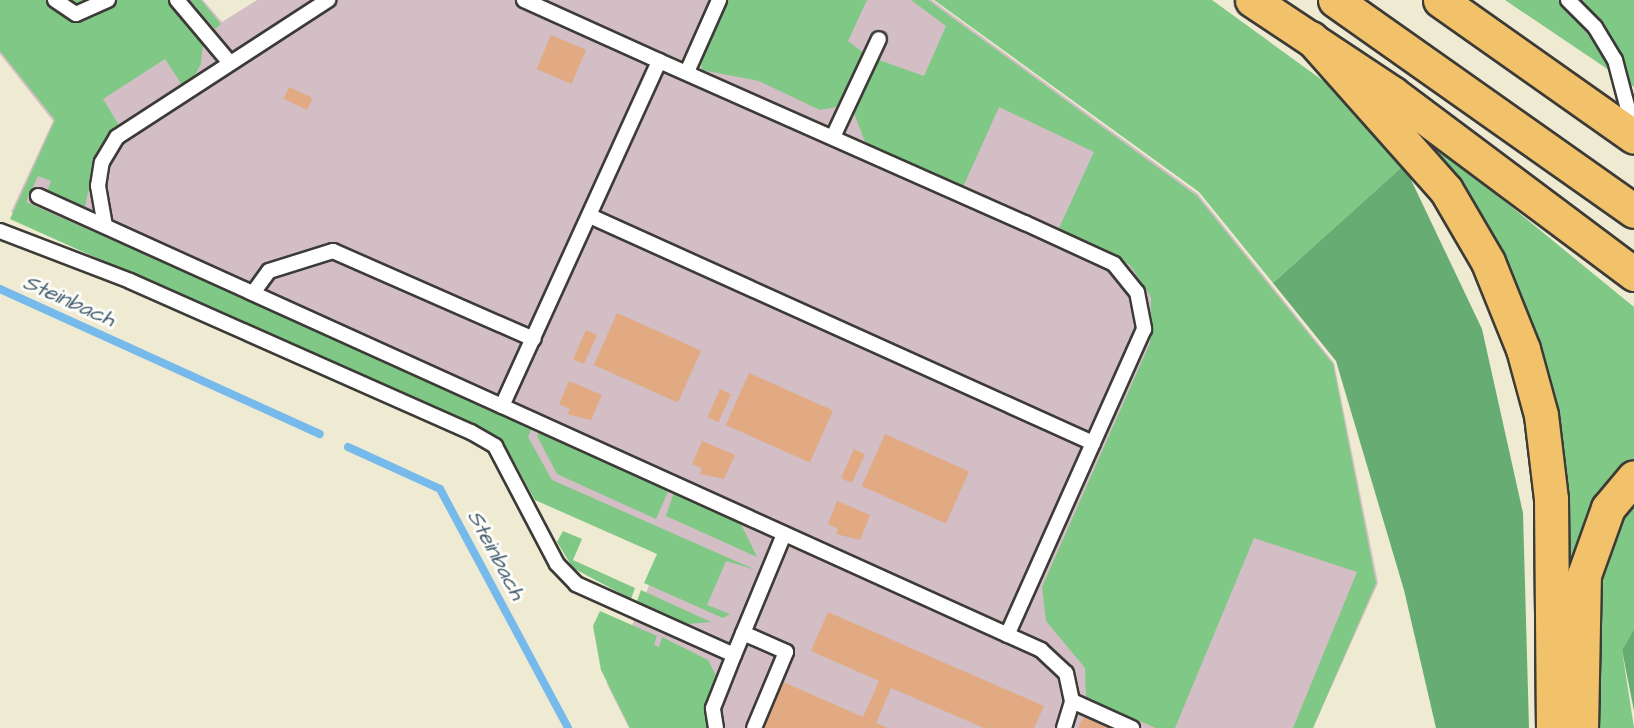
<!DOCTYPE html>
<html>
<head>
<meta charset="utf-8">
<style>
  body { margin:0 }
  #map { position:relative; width:1634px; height:728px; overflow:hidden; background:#efead2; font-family:"Architects Daughter",sans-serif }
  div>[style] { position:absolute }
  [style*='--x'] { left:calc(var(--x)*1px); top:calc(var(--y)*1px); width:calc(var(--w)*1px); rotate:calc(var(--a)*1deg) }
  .industrial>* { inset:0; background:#d2bec4 }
  .green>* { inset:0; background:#7fc885 }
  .forest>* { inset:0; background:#67ac72 }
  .stream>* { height:8px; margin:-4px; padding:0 4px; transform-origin:4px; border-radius:4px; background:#76baec }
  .building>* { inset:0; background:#e1aa82; transform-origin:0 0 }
  .roads { filter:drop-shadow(2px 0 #3c3b37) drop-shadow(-2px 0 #3c3b37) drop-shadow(0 2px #3c3b37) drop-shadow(0 -2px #3c3b37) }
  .lane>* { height:14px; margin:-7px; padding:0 7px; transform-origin:7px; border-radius:7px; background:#fff }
  .highway>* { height:33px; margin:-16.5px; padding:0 16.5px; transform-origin:16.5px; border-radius:16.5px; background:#f2c26a }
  span { translate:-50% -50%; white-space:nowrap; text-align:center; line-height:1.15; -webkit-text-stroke:6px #fdfcf7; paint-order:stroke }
  .water-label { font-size:22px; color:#405b6f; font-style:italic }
</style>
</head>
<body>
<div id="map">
  <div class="industrial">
    <div style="clip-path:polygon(0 0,203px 0,222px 22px,257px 0,932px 0,1198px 194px,1334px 363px,1378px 583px,1313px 728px,629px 728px,607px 684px,663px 553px,540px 498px,509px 432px,11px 212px,53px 121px,0 54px)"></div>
  </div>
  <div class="green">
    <div style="clip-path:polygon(0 0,171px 0,203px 43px,201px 64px,192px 80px,182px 85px,165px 59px,103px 99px,120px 127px,95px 157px,85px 207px,46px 194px,51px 181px,38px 176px,26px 202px,533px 426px,528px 437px,552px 480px,756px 570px,726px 561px,707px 605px,730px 614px,723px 618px,644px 583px,657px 554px,535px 500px,510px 454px,486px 433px,10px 219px,55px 120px,0 51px)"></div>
    <div style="clip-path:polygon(190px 0,201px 0,221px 24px,215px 29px)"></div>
    <div style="clip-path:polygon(724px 0,867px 0,848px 41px,864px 53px,836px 107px,820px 110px,759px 81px,702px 70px,700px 55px)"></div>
    <div style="clip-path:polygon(911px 0,928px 0,1197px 196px,1333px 364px,1376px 583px,1313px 728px,1293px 728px,1357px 572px,1254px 538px,1175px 728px,1156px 728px,1086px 698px,1085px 668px,1046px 621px,1042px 587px,1150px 343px,1151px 297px,1130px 265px,1059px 228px,1094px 152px,999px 107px,963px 187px,865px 142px,854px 113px,876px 59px,924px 76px,946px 26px)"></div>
    <div style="clip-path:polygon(934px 0,1212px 0,1340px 93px,1404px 165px,1273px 283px,1199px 192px)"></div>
    <div style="clip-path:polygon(1505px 0,1634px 0,1634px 87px)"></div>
    <div style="clip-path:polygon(1437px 146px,1634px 307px,1634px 468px,1603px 501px,1572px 728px,1561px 481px,1430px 156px)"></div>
    <div style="clip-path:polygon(541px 429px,670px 487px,656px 519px,557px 474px,537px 436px)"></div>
    <div style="clip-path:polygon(675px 489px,739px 520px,757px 557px,666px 516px)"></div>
    <div style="clip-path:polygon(1634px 504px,1634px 629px,1622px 650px,1634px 728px,1596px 728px,1604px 562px,1620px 520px)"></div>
    <div style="clip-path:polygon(563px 531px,582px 539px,573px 560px,635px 588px,631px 599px,573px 568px,557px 542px)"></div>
    <div style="clip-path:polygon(641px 590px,711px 622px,686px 624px,637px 601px)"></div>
    <div style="clip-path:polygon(600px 611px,657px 636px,654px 645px,659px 647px,662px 637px,708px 660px,717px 678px,708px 707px,709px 728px,630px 728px,601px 670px,593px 626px)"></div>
  </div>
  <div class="forest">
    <div style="clip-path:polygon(1404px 165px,1482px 329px,1523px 513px,1529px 728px,1436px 728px,1404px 590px,1336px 361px,1273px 283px)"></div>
    <div style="clip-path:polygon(1634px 629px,1634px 711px,1622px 650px)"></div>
  </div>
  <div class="stream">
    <div style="--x:0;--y:289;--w:351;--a:24.4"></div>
    <div style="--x:348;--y:447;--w:101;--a:24.5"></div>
    <div style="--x:440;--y:489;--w:271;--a:61.8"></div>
  </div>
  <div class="building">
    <div style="left:551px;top:35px;width:38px;height:37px;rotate:23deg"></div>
    <div style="left:289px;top:87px;width:26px;height:13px;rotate:25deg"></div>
    <div style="left:617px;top:313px;width:92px;height:57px;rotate:24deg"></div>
    <div style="left:586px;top:330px;width:12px;height:32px;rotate:24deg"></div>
    <div style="left:749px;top:373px;width:92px;height:57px;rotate:24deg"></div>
    <div style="clip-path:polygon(569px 381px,602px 395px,591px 420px,567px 414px,570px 409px,559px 404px)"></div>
    <div style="left:720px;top:389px;width:12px;height:31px;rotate:24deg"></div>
    <div style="left:885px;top:434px;width:92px;height:57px;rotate:24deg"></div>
    <div style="clip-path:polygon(702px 441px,735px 455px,724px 479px,700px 474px,702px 468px,692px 464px)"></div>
    <div style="left:854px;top:449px;width:12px;height:32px;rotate:24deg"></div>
    <div style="clip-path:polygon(837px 501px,870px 515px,860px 540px,836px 534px,838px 529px,828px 524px)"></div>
    <div style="clip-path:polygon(828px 612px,1044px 706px,1034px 728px,984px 728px,891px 688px,876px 723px,888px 728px,761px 728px,781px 681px,863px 717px,879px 681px,811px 651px)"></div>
    <div style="clip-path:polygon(1084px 717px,1109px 728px,1078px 728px)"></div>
  </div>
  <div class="roads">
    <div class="lane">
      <div style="--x:55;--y:0;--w:25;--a:34"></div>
      <div style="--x:76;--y:14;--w:35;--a:-24"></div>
      <div style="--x:177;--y:0;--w:82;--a:49.9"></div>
      <div style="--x:524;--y:0;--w:148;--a:24.3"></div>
      <div style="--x:1568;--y:0;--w:38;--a:45"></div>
      <div style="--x:1595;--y:27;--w:39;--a:59"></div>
      <div style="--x:1615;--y:60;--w:74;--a:75.2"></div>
      <div style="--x:687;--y:72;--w:79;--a:-66"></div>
      <div style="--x:833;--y:137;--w:108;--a:-64.9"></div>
      <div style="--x:38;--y:196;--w:1101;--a:24.35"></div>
      <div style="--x:1041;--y:650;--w:34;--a:43"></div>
      <div style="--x:1066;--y:673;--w:29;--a:78"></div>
      <div style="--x:1072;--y:701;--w:66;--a:24.2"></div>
      <div style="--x:590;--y:216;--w:552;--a:24.29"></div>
      <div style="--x:105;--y:226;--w:41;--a:-99.9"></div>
      <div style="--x:98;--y:186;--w:24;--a:-81"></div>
      <div style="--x:102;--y:162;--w:29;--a:-59"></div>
      <div style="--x:117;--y:137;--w:252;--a:-33"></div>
      <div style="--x:0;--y:231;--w:139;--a:21"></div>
      <div style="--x:130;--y:281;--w:373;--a:23.9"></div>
      <div style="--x:471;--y:432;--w:28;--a:30"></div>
      <div style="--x:495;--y:446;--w:133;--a:62.3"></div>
      <div style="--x:557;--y:564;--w:28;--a:46"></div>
      <div style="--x:576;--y:584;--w:173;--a:24.2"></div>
      <div style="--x:734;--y:655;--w:131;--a:-67.5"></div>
      <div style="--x:253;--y:293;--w:27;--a:-54"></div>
      <div style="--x:269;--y:271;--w:67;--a:-17.4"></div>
      <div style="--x:333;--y:251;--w:219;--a:23.7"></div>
      <div style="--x:502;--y:406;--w:379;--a:-65.5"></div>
      <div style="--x:659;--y:61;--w:400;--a:23.9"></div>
      <div style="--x:1025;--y:223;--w:98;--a:24.7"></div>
      <div style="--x:1114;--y:264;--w:36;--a:51"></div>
      <div style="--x:1137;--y:292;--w:38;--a:79"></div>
      <div style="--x:1144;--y:329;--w:335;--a:114.1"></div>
      <div style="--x:743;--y:633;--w:47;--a:23.8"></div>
      <div style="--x:786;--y:652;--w:82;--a:112.8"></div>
      <div style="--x:716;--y:728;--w:20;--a:-99"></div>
      <div style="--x:713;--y:708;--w:57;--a:-68.4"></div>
      <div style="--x:1064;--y:728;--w:28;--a:-73"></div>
    </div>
    <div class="highway">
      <div style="--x:1252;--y:0;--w:168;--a:33.6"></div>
      <div style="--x:1392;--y:93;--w:302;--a:36.8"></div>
      <div style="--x:1335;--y:0;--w:366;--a:35.2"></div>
      <div style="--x:1440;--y:0;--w:237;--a:35.2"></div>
      <div style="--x:1311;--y:38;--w:203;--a:48.4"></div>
      <div style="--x:1446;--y:190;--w:83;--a:59.7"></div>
      <div style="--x:1488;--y:262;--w:94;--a:68.1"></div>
      <div style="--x:1523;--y:349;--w:68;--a:74.7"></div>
      <div style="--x:1541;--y:415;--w:85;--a:83.2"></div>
      <div style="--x:1551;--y:499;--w:229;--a:89.5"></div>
      <div style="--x:1581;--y:728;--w:153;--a:-88.9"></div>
      <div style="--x:1584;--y:575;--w:71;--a:-70.3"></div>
      <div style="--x:1608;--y:508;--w:40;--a:-50"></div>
    </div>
  </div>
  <div class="water-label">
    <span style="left:69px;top:301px;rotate:24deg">Steinbach</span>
    <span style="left:496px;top:555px;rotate:62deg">Steinbach</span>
  </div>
</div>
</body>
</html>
